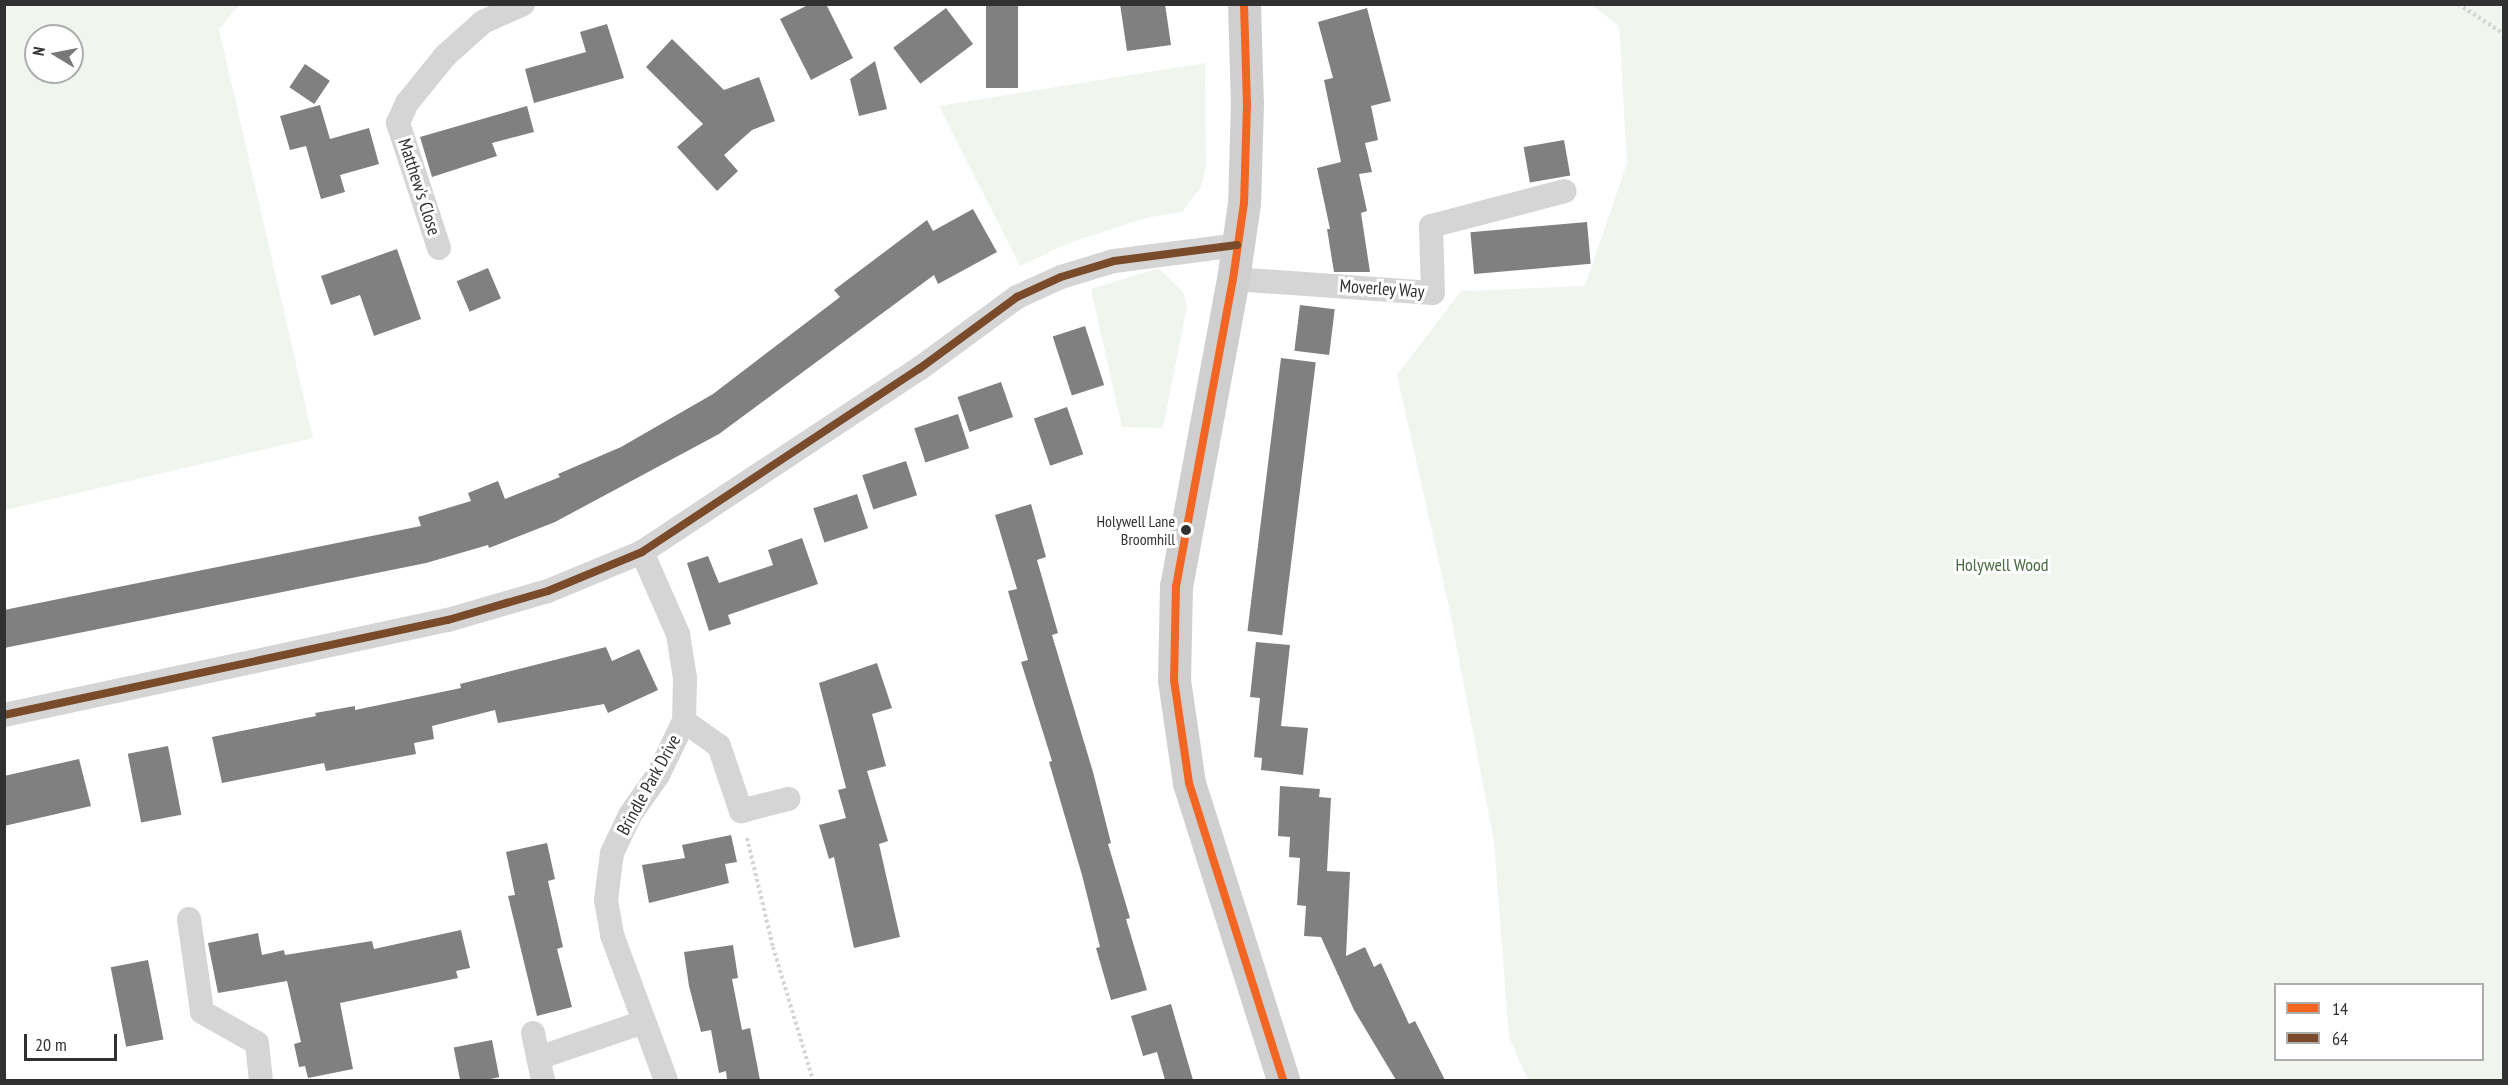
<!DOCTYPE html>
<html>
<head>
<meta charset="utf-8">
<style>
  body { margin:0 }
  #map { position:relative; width:2508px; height:1085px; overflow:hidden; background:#fff; font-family:"PT Sans Narrow",sans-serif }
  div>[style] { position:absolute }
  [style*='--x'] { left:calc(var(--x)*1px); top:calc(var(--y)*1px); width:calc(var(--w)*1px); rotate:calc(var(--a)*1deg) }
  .green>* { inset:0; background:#f0f5ee }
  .building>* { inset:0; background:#808080; transform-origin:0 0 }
  .path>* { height:4px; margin-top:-2px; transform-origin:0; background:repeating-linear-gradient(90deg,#d5d5d5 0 3px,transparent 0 6px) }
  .minor>* { height:24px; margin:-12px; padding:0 12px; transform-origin:12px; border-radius:12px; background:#d5d5d5 }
  .secondary>* { height:33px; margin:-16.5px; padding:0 16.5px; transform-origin:16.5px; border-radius:16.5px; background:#cfcfcf }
  .bus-1>* { height:8px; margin:-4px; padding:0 4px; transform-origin:4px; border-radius:4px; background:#f26522 }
  .bus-2>* { height:8px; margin:-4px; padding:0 4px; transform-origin:4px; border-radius:4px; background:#7a4b2a }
  .dots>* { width:16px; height:16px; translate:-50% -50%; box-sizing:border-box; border:3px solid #fff; border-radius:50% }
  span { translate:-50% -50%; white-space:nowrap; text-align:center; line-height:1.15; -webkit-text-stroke:6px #fff; paint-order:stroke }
  .bus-label { font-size:16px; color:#313131 }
  .right { translate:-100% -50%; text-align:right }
  .street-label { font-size:18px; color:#313131 }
  .park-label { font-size:18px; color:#4a6b40 }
  .frame { position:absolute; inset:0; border:6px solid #313131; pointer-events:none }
  .legend { position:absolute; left:2274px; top:983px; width:210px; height:78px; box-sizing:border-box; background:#fff; border:2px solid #adadad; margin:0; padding:8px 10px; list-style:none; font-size:18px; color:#313131 }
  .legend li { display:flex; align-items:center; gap:12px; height:30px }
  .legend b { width:30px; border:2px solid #adadad }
  .north { position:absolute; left:24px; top:24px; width:60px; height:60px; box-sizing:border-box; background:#fff; border:2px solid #adadad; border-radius:50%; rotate:280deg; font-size:16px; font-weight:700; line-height:24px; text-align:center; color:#313131 }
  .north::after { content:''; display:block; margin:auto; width:21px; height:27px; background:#797979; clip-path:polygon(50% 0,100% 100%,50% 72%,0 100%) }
  .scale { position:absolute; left:24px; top:1034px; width:93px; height:27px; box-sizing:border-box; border:3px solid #313131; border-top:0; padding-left:8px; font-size:18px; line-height:21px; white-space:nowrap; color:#313131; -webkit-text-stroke:4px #fff; paint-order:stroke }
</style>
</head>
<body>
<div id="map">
  <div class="green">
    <div style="clip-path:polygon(evenodd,4px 5px,239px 5px,219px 29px,313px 438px,5px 510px,4px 5px,36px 36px,72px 36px,72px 72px,36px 72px,36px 36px)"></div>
    <div style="clip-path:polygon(evenodd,1592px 5px,2503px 5px,2503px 1080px,1528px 1080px,1509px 1038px,1494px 842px,1449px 607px,1397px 375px,1461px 291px,1585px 286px,1627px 163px,1619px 26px,1592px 5px,2276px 984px,2482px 984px,2482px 1060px,2276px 1060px,2276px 984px)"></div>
    <div style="clip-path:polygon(1205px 63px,1206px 166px,1201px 187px,1182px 212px,1145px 218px,1069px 243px,1020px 266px,939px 106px)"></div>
    <div style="clip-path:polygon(1159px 268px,1183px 292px,1187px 306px,1163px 428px,1122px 427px,1091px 289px)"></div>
  </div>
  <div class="building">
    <div style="clip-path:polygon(810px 4px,826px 4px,853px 58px,811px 80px,780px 19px)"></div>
    <div style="left:986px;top:4px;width:32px;height:84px"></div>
    <div style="clip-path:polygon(1120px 4px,1165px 4px,1171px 45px,1127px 51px)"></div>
    <div style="left:946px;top:8px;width:45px;height:66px;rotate:53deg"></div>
    <div style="clip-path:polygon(1367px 8px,1391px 101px,1371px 106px,1378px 140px,1365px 143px,1372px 172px,1359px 174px,1367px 211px,1361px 213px,1370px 272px,1334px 272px,1327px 229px,1330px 229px,1317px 168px,1341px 162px,1324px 80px,1333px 78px,1318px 22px)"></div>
    <div style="clip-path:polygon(607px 24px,624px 78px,534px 103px,525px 69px,586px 52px,580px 32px)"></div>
    <div style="clip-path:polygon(672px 39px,724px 90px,759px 77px,775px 121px,752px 130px,724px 155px,738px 171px,717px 191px,677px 147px,703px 124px,646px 67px)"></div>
    <div style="clip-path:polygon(875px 61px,887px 109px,859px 116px,850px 79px)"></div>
    <div style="left:305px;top:64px;width:30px;height:28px;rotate:34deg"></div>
    <div style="clip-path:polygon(320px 105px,330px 139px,369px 128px,379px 164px,340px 175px,345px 192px,321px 199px,306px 146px,290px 150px,280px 116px)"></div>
    <div style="clip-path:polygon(527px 106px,534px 132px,492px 143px,497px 156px,432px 177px,420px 137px)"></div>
    <div style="left:1564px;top:140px;width:36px;height:41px;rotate:80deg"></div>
    <div style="clip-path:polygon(973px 209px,997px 252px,938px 284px,934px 275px,719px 434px,555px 522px,489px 548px,488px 545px,426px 563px,4px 648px,4px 610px,421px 526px,418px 517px,471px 501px,468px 493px,498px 481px,505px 499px,560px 477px,558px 474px,621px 447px,713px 394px,840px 297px,834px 290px,927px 220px,933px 231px)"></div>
    <div style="left:1587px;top:222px;width:42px;height:117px;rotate:85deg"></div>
    <div style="clip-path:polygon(397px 249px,421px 319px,374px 336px,360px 295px,331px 305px,321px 276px)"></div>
    <div style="left:488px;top:268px;width:33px;height:34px;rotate:67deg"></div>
    <div style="left:1300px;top:305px;width:35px;height:46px;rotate:7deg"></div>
    <div style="left:1085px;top:326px;width:62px;height:34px;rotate:72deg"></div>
    <div style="left:1281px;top:358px;width:35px;height:275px;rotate:7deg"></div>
    <div style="left:1001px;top:382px;width:37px;height:46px;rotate:71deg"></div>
    <div style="left:1067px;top:407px;width:50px;height:35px;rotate:71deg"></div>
    <div style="left:958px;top:414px;width:36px;height:46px;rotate:72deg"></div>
    <div style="left:906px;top:461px;width:36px;height:46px;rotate:72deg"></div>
    <div style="left:857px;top:494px;width:36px;height:46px;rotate:72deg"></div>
    <div style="clip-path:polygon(1031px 504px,1046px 557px,1037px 560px,1058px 633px,1052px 635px,1093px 772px,1111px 843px,1108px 844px,1130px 918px,1126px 919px,1147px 990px,1111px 1000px,1096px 948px,1100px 947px,1082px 875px,1049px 762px,1052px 761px,1021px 662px,1028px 660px,1008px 591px,1017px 589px,995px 515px)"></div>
    <div style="clip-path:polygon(802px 538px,818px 584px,728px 615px,731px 624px,709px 631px,687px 563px,708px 556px,719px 583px,773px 565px,768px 550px)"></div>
    <div style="clip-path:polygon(1256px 642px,1290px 645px,1281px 726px,1308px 728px,1303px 775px,1261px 770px,1262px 758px,1254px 757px,1260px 698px,1250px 697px)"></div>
    <div style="clip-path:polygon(606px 647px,612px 661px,639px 649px,658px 690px,608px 713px,604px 704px,498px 723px,495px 710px,432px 726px,434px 739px,414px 743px,416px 754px,326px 771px,324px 763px,222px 783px,212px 737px,316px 716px,315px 713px,355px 706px,355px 710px,461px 688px,460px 684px)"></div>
    <div style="clip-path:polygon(877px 663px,892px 708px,872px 714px,886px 766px,867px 771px,888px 841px,879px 844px,900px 937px,854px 948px,834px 857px,829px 859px,819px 825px,846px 818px,838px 790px,846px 788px,819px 683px)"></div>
    <div style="left:168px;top:746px;width:70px;height:41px;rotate:79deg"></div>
    <div style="clip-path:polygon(79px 759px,91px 806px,4px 826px,4px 776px)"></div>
    <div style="clip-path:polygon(1280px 786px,1320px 789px,1319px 797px,1331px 798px,1327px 871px,1350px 872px,1346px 956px,1365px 947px,1374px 967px,1381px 963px,1409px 1024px,1415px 1021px,1445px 1080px,1396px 1080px,1354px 1010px,1321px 937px,1304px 936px,1306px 906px,1297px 905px,1300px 858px,1289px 857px,1290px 837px,1278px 836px)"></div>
    <div style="clip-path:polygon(731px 835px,737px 862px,725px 864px,729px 883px,649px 903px,642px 865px,685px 858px,682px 845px)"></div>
    <div style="clip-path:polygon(547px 843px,555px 879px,548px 881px,563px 947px,557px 949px,572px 1007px,537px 1016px,508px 896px,515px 895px,506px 852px)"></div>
    <div style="clip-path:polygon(461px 930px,470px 968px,456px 971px,458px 978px,340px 1003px,353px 1069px,308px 1078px,305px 1066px,299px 1067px,294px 1044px,301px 1042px,287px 981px,218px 993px,208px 943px,258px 933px,262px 955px,284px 950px,285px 955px,372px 941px,374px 949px)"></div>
    <div style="clip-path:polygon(733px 945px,738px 978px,732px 979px,742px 1030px,750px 1028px,760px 1080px,727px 1080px,726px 1071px,719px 1073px,711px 1030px,701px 1032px,689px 986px,684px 952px)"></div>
    <div style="left:148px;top:960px;width:81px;height:38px;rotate:79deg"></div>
    <div style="clip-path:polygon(1171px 1004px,1193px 1080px,1165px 1080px,1157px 1052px,1143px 1056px,1131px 1016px)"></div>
    <div style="left:492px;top:1040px;width:38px;height:39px;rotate:79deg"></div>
  </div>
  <div class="path">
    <div style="--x:2458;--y:4;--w:55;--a:33.1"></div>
    <div style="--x:747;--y:838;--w:112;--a:76.6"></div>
    <div style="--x:773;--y:947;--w:139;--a:73.3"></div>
  </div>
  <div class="minor">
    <div style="--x:439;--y:248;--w:132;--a:-108.2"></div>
    <div style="--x:398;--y:123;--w:22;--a:-66"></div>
    <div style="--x:407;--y:103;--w:60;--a:-51"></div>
    <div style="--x:445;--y:56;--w:51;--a:-41.8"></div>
    <div style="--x:483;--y:22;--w:44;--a:-24.2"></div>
    <div style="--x:1233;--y:279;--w:200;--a:4"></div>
    <div style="--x:1433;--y:293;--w:67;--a:-91.7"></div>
    <div style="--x:1431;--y:226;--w:138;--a:-14.6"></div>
    <div style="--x:642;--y:552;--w:90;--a:66.3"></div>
    <div style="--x:678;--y:634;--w:45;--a:81"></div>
    <div style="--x:685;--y:678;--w:43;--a:91.3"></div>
    <div style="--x:684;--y:721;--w:60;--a:115.7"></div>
    <div style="--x:658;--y:775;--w:49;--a:125"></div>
    <div style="--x:630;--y:815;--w:42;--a:115.3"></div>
    <div style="--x:612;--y:853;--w:47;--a:97.3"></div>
    <div style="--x:606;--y:900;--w:36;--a:80"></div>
    <div style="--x:612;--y:935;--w:155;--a:69.6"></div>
    <div style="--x:4;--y:715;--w:454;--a:-12.1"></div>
    <div style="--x:448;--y:620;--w:104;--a:-16.2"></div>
    <div style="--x:548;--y:591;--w:102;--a:-22.5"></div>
    <div style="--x:642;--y:552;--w:332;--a:-33.5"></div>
    <div style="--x:919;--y:369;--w:122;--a:-36.3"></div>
    <div style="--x:1017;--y:297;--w:48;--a:-24.4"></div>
    <div style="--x:1061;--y:277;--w:55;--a:-16.8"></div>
    <div style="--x:1114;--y:261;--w:124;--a:-7.4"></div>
    <div style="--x:684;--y:721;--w:43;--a:35.5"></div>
    <div style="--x:719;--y:746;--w:69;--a:71.3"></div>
    <div style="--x:741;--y:811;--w:49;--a:-14.3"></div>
    <div style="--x:189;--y:919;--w:94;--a:82"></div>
    <div style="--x:202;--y:1012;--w:63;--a:29.4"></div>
    <div style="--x:257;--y:1043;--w:37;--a:84"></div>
    <div style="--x:533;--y:1033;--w:48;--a:78"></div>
    <div style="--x:538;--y:1058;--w:112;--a:-18.8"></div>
  </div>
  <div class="secondary">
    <div style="--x:1244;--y:4;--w:100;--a:88.3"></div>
    <div style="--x:1247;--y:104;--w:99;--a:91.7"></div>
    <div style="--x:1244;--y:203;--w:77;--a:98.2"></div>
    <div style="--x:1233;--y:279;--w:312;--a:100.5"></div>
    <div style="--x:1176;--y:586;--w:94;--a:91.2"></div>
    <div style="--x:1174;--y:680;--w:104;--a:81.7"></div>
    <div style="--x:1189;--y:783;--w:312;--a:72.4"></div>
  </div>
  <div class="bus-1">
    <div style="--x:1244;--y:4;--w:100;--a:88.3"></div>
    <div style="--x:1247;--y:104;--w:99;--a:91.7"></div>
    <div style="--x:1244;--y:203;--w:77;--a:98.2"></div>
    <div style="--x:1233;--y:279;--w:312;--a:100.5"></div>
    <div style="--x:1176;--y:586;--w:94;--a:91.2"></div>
    <div style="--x:1174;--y:680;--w:104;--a:81.7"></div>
    <div style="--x:1189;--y:783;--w:312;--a:72.4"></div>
  </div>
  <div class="bus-2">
    <div style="--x:4;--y:715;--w:454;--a:-12.1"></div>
    <div style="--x:448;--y:620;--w:104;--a:-16.2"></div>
    <div style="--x:548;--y:591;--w:102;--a:-22.5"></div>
    <div style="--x:642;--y:552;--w:332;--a:-33.5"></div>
    <div style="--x:919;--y:369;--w:122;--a:-36.3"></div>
    <div style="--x:1017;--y:297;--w:48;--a:-24.4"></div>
    <div style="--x:1061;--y:277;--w:55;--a:-16.8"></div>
    <div style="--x:1114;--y:261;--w:124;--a:-7.4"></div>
  </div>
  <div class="dots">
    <div style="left:1186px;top:530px;background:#313131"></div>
  </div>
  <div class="bus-label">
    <span class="right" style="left:1175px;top:530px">Holywell Lane<br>Broomhill</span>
  </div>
  <div class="street-label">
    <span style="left:419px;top:187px;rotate:72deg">Matthew's Close</span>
    <span style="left:1382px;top:289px;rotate:4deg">Moverley Way</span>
    <span style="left:649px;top:785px;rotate:-61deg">Brindle Park Drive</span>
  </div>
  <div class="park-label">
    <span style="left:2002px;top:565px">Holywell Wood</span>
  </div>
  <div class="frame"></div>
  <ul class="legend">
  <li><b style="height:8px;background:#f26522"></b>14</li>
  <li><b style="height:8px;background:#7a4b2a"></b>64</li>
  </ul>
  <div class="north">N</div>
  <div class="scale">20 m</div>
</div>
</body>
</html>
